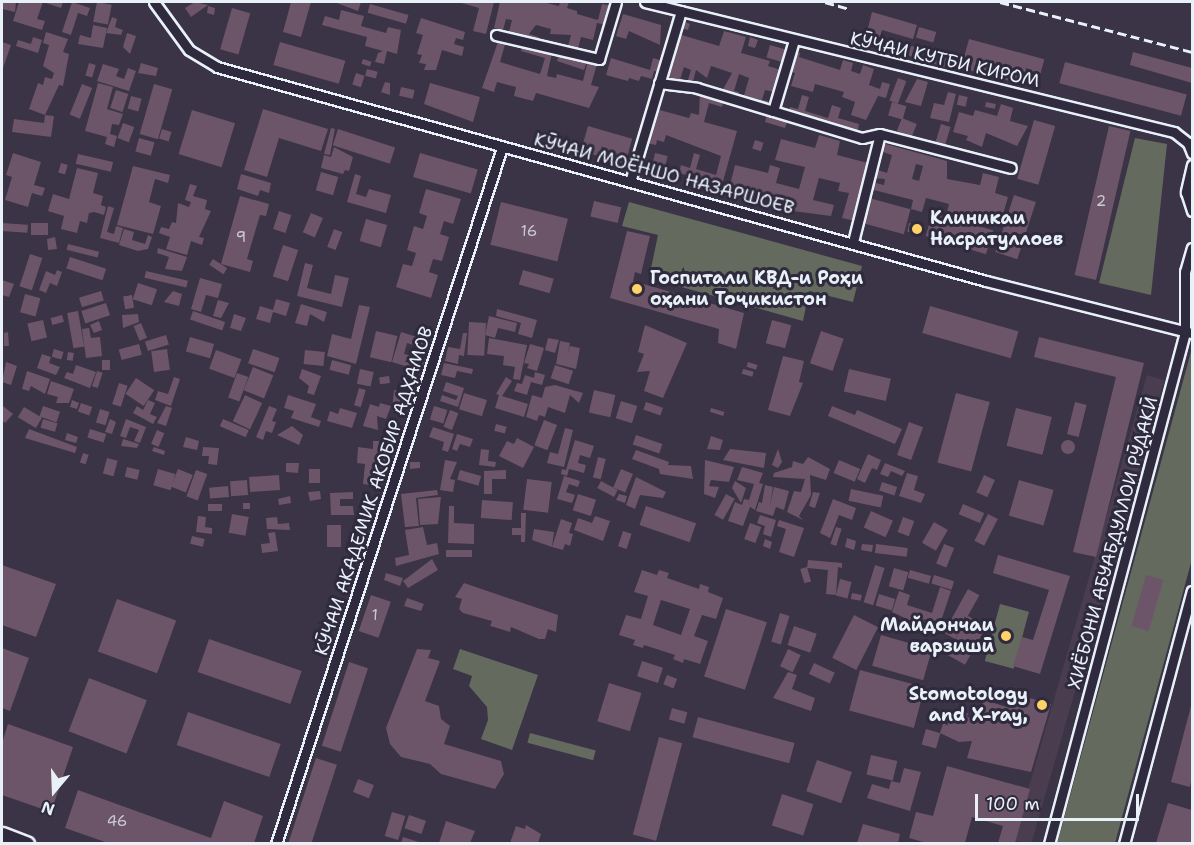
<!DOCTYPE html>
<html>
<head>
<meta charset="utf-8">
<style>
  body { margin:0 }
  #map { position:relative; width:1194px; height:845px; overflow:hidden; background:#3b3346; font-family:"Shantell Sans",sans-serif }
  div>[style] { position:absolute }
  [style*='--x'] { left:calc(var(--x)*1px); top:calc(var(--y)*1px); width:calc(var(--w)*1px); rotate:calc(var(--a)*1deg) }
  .built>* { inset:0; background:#4a3d50; transform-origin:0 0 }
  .green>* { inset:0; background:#646a5e; transform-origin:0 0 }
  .building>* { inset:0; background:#6c5568; transform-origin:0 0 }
  .round { border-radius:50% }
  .roads { filter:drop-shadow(2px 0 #e8f1f8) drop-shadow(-2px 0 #e8f1f8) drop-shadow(0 2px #e8f1f8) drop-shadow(0 -2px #e8f1f8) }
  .minor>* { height:9px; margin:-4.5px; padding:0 4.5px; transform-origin:4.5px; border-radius:4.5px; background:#2f2a3d }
  .trunk>* { height:15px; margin:-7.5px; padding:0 7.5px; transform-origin:7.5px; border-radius:7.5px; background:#2f2a3d }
  .rail>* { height:3px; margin-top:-1.5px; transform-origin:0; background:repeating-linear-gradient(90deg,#e8f1f8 0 9px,transparent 0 13.5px) }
  .dots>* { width:16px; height:16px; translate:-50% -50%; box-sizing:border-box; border:3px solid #2f2a3d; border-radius:50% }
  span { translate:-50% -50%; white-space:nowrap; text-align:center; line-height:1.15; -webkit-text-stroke:6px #2f2a3d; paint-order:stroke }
  .number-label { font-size:15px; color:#c9cad4 }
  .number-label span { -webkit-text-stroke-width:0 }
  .street-label { font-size:18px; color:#e8f1f8 }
  .poi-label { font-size:18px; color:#e8f1f8; font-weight:700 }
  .left { translate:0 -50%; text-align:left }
  .right { translate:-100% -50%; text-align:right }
  .frame { position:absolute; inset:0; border:3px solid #e8f1f8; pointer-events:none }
  .north { position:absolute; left:24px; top:761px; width:60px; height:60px; -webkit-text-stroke:4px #2f2a3d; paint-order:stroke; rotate:199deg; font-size:16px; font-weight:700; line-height:24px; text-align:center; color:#e8f1f8 }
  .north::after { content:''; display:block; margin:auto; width:21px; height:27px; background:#e8f1f8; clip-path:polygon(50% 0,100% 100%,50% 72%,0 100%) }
  .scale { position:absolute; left:975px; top:794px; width:164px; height:27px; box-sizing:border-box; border:3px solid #e8f1f8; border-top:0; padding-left:8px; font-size:18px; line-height:21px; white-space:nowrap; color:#e8f1f8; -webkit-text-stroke:4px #2f2a3d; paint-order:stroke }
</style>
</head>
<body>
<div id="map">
  <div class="built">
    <div style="left:1147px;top:375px;width:18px;height:484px;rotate:16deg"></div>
  </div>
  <div class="green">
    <div style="clip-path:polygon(1135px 138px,1167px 144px,1151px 295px,1099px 283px)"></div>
    <div style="clip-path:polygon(629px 202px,862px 266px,853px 302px,809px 291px,803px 321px,649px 278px,658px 235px,622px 226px)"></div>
    <div style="clip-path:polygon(1192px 348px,1192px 559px,1115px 843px,1057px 844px)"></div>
    <div style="left:1000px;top:604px;width:30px;height:59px;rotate:15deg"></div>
    <div style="clip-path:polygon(460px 649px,538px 675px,512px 750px,481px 739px,488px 720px,487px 707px,469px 686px,472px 676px,453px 669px)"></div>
    <div style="left:530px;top:733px;width:68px;height:10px;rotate:15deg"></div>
  </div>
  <div class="building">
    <div style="clip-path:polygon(2px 2px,16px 2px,15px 12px,2px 9px)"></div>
    <div style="clip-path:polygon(19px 2px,43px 2px,37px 19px,45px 21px,42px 30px,13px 21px)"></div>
    <div style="clip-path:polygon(43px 2px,63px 2px,61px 8px)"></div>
    <div style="clip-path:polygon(72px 2px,90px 8px,87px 16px,78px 13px,71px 35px,62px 32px)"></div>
    <div style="left:97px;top:2px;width:15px;height:20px;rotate:11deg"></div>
    <div style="clip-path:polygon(195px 2px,208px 5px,191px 17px,185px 8px)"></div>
    <div style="clip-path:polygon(291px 2px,311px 2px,301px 37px,283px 32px)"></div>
    <div style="clip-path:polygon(334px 2px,361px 2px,358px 11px)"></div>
    <div style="clip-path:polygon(458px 2px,494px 2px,486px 34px,473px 31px,479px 8px)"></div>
    <div style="clip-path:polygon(500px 2px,542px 2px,559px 6px,560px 2px,569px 2px,567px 8px,577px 11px,577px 14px,598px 20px,602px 4px,612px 6px,607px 25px,597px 23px,593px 40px,581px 37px,577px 52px,567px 50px,571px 35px,550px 34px,551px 29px,536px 25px,529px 34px,539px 37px,538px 44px,508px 36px,512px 20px,506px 19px,503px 30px,494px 28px)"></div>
    <div style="left:370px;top:4px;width:40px;height:9px;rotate:16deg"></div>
    <div style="clip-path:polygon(208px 6px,215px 8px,214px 15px,207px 13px)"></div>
    <div style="left:232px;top:8px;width:19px;height:43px;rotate:16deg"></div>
    <div style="clip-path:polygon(341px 10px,364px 16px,361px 26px,386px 33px,388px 27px,401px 30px,397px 54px,387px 51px,384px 64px,375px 62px,378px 53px,383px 51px,365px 46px,367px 37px,322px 25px,325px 16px,339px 20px)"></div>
    <div style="clip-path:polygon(872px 12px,917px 25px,913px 39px,882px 30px,878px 47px,864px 44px)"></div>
    <div style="clip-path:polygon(623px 14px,661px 25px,660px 45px,629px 31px,626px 39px,616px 36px)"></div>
    <div style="clip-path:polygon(112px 17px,117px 19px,115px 27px,123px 30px,121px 35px,106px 33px)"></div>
    <div style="clip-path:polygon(421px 18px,465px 32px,463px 40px,456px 38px,454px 44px,464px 47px,462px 56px,442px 50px,436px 70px,424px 70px,426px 64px,419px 63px,422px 55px,417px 54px,423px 35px,416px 33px)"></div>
    <div style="clip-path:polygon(680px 20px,690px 24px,688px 30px,678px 27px)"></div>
    <div style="clip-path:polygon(93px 25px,107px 28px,103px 48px,78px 44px,80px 35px,91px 38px)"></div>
    <div style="left:919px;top:27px;width:18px;height:11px;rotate:16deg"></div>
    <div style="clip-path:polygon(724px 31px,746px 37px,741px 53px,770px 61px,768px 66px,781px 70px,774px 92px,765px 90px,762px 100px,768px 101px,766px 106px,743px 99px,749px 78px,739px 74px,734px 91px,739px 92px,737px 98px,721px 93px,732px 73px,711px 66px,707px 78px,696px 70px,692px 85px,687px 83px,691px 70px,684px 67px,679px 83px,666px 75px,678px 34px,719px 46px)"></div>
    <div style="clip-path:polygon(46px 32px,68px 39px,63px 52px,69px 54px,63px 86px,59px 85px,45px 115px,54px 116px,51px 137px,12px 132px,14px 119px,44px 123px,45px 115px,29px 109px,38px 83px,43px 85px,45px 77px,52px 79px,54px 73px,43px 66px,49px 45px,43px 43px)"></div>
    <div style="clip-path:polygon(127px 33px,136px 36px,130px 54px,123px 47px)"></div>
    <div style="clip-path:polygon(33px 37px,42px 40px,38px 53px,16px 46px,18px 40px,31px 44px)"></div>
    <div style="clip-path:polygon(750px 37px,758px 40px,755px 48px,748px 46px)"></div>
    <div style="clip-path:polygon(499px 39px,506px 41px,500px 62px,540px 74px,545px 58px,521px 51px,523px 45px,552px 53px,547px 76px,556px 78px,557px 74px,583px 81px,588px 61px,597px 64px,591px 85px,599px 87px,589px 108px,536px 93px,533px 101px,514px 96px,516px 87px,497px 82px,494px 92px,482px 88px)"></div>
    <div style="left:969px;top:39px;width:78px;height:30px;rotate:15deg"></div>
    <div style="left:894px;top:41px;width:22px;height:10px;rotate:16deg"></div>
    <div style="clip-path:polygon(2px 42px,11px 45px,2px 71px)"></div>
    <div style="left:280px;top:42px;width:68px;height:24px;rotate:16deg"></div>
    <div style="left:770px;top:45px;width:18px;height:13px;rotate:16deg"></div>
    <div style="left:931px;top:50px;width:18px;height:12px;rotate:19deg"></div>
    <div style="clip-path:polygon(794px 51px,800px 53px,799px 57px,840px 70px,843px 60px,853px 63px,851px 71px,860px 74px,863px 65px,874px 69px,869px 85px,880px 89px,882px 82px,890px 84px,886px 98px,878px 96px,866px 120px,851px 115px,855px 102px,842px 97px,844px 92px,815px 84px,813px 92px,791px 86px,795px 73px,788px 71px)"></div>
    <div style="clip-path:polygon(1133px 52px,1192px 68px,1192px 83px,1130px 65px)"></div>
    <div style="clip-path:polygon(559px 53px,587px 61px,584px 70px,557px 61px)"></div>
    <div style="clip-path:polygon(611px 58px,650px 70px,653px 58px,663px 61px,660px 72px,654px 71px,652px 79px,641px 76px,639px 81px,629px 78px,628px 81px,606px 75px)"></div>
    <div style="left:363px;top:59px;width:9px;height:5px;rotate:18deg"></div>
    <div style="left:1065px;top:62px;width:126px;height:22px;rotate:15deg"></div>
    <div style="left:89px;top:63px;width:7px;height:13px;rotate:16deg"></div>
    <div style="clip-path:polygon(141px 63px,158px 68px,156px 76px,138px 73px)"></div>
    <div style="clip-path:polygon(103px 64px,119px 69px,116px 76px,124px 79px,128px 68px,136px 71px,129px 91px,97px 81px)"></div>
    <div style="left:367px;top:69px;width:11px;height:7px;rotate:15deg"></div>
    <div style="left:356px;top:73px;width:9px;height:12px;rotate:18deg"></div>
    <div style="left:898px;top:78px;width:9px;height:24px;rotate:21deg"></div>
    <div style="clip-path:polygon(917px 79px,928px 82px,921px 106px,905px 102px)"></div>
    <div style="clip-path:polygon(385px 82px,390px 83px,390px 95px,381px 92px)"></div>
    <div style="clip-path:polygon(98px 83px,113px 87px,107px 109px,123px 114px,119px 125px,112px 124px,110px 134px,117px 136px,114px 147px,105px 144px,107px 137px,85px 131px)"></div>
    <div style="clip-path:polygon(430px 83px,480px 97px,473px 122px,424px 104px)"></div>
    <div style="left:82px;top:84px;width:11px;height:33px;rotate:22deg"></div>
    <div style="left:154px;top:84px;width:19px;height:52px;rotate:16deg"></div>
    <div style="left:401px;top:87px;width:14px;height:9px;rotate:12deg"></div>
    <div style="left:116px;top:90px;width:13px;height:19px;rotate:18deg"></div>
    <div style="clip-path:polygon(700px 92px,724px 99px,722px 107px,709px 103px,704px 122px,737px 131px,722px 185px,679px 173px,681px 165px,690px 168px,694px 153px,700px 155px,696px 169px,716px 175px,721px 156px,666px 135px,664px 142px,657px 140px,656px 145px,646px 143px,656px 109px,689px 118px,691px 113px,699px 115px)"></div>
    <div style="clip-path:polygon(948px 92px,956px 94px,949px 122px,930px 118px,934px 103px,944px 105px)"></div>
    <div style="clip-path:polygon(802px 95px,809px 97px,805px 111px,828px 118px,832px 105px,841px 108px,838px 118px,859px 124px,857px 135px,788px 115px,790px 107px,798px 109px)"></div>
    <div style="left:959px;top:95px;width:9px;height:10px;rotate:13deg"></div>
    <div style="left:131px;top:96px;width:11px;height:13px;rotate:15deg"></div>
    <div style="left:892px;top:102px;width:15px;height:14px;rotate:16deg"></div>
    <div style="left:986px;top:102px;width:10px;height:5px;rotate:11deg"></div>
    <div style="clip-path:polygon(1001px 104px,1013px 108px,1010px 121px,1028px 126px,1017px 146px,986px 133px,982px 147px,966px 140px,968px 136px,953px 132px,959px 112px,973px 116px,975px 110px,997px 116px)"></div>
    <div style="clip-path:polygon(263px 109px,328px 129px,321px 151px,279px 138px,267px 177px,244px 170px)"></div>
    <div style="left:192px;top:110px;width:45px;height:46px;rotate:17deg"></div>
    <div style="clip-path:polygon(767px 114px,788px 119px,785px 128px,765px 122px)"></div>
    <div style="left:902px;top:118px;width:16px;height:14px;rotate:22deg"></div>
    <div style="left:1034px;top:120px;width:22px;height:61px;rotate:16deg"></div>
    <div style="left:123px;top:123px;width:12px;height:16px;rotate:20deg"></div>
    <div style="left:941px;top:124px;width:10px;height:19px;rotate:17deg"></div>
    <div style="left:588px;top:126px;width:46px;height:26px;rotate:16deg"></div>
    <div style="left:1109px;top:126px;width:22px;height:153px;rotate:13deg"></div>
    <div style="clip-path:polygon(331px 128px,335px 129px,330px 155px,324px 154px)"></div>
    <div style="left:162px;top:129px;width:10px;height:10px;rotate:17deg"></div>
    <div style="left:338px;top:129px;width:60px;height:17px;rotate:18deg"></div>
    <div style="clip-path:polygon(819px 135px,840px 141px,837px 155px,868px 163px,855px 221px,842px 218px,849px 193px,838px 191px,840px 183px,819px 178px,813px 200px,834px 205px,831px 216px,793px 211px,794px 207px,729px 189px,735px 165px,768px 173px,770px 165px,780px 168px,776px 183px,799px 189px,805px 167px,775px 160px,781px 139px,815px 148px)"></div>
    <div style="left:139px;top:138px;width:16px;height:14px;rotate:15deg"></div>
    <div style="left:755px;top:140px;width:9px;height:9px;rotate:18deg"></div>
    <div style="clip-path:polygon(evenodd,882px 143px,947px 161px,947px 179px,980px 185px,983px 173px,999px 177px,995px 193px,1008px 197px,1002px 218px,984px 216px,982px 222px,947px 212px,949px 204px,926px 198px,922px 212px,911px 209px,913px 200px,870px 189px,872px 182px,884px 185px,885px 179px,872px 178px,875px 169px,887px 173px,892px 155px,880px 151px,882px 143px,916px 164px,923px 166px,919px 181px,912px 179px,916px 164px)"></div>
    <div style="clip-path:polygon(334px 147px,353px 157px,349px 171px,345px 170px,343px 174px,321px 168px,324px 155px,331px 157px)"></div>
    <div style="clip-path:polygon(13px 153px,41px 162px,34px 185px,45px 188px,42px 196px,32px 193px,28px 207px,5px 200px,12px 177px,6px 175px)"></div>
    <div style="left:420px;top:153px;width:60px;height:25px;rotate:16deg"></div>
    <div style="left:655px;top:153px;width:13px;height:14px;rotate:13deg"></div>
    <div style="left:78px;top:154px;width:36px;height:10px;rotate:13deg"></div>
    <div style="left:61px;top:163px;width:7px;height:10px;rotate:16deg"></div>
    <div style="clip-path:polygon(133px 166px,170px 175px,168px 183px,155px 179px,149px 202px,161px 206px,153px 234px,117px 225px)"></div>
    <div style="clip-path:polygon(77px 168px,98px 173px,93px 193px,103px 196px,101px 205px,106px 207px,104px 215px,94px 212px,89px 213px,87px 223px,80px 221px,77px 233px,61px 229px,64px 216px,48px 211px,53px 194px,69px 199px)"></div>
    <div style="left:321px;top:172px;width:18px;height:19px;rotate:16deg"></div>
    <div style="clip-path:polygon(241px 174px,271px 183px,269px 193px,260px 190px,258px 196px,237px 189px)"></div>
    <div style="clip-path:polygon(355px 174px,361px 176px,356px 194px,366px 197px,369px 189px,391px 195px,386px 213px,347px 202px)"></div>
    <div style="clip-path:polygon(190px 184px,197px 186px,193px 196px,207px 200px,205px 209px,211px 211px,199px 237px,204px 238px,202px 245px,191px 241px,187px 255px,166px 249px,170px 237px,159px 233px,161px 227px,169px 229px,172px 222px,176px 223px,178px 203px,189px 207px,191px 202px,185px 200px)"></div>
    <div style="clip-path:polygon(426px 189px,461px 199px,453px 224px,444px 221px,440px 234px,449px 237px,442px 261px,433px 259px,429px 272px,438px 275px,431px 298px,396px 287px,403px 264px,412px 266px,416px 253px,407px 250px,414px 226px,423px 229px,427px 216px,419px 213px)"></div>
    <div style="left:1014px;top:195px;width:23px;height:60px;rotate:18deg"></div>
    <div style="clip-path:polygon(240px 196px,269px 204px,266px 216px,260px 215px,247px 259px,253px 261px,250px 272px,221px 264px)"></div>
    <div style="left:869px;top:198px;width:43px;height:26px;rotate:15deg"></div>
    <div style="left:594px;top:201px;width:28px;height:16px;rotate:13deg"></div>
    <div style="left:501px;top:202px;width:69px;height:44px;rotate:14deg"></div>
    <div style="clip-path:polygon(108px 206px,114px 208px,107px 232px,114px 234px,116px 226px,123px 228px,119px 243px,100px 238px)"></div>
    <div style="left:279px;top:211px;width:13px;height:19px;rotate:18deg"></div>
    <div style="left:933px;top:212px;width:63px;height:25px;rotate:17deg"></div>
    <div style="left:311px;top:213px;width:13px;height:21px;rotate:23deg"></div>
    <div style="left:366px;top:219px;width:22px;height:23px;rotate:16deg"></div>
    <div style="left:2px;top:223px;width:26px;height:8px;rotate:4deg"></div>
    <div style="left:31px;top:223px;width:17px;height:12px"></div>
    <div style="left:909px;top:223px;width:16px;height:9px;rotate:11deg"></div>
    <div style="clip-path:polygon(124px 229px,134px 232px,132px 240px,145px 244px,148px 235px,152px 237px,148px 249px,138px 251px,119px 245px)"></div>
    <div style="left:334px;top:229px;width:9px;height:19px;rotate:21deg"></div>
    <div style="clip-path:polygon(627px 231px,650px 236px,641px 274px,635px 272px,633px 281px,744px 313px,736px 349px,718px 343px,719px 329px,610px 298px)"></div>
    <div style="clip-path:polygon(55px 237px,57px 249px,48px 250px,47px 239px)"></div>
    <div style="left:68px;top:244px;width:32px;height:6px;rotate:14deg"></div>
    <div style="left:283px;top:245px;width:16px;height:33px;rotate:18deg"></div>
    <div style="clip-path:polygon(158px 248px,187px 257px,182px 271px,165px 269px,169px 257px,157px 253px)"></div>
    <div style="left:30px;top:254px;width:13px;height:34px;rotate:18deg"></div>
    <div style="left:70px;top:257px;width:38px;height:12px;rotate:18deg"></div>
    <div style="left:213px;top:259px;width:17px;height:7px;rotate:33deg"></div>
    <div style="clip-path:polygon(305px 263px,313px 265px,307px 288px,331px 294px,335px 275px,349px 278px,342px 307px,297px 296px)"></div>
    <div style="clip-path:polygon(57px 270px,62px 272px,57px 286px,50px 283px,46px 293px,39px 290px,46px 271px,55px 275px)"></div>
    <div style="left:523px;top:270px;width:32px;height:15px;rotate:16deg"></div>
    <div style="left:146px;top:271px;width:43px;height:7px;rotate:13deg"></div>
    <div style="clip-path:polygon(200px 278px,222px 284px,218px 298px,206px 295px,201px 312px,191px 309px)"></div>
    <div style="clip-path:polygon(2px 280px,14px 284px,9px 297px,2px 295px)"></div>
    <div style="left:138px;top:283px;width:20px;height:17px;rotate:18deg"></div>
    <div style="left:101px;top:291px;width:10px;height:23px;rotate:73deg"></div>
    <div style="clip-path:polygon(173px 291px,182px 294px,179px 306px,164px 302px)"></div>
    <div style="left:25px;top:294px;width:16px;height:19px;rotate:15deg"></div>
    <div style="left:132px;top:295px;width:13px;height:9px;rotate:81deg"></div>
    <div style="clip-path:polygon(276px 299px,290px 303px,286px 316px,273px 312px,270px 323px,256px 319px,260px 306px,273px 310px)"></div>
    <div style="clip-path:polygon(218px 300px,229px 303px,221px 318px,213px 316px)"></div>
    <div style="left:106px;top:303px;width:13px;height:26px;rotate:72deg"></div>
    <div style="clip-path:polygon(301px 304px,327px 312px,324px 322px,310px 314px,307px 326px,295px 323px)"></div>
    <div style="clip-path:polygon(359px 305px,370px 307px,356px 364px,327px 356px,332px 334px,351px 339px)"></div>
    <div style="left:930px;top:306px;width:92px;height:28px;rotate:16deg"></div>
    <div style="clip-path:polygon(497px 309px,537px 320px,532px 338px,518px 334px,521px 323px,496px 316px)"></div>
    <div style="left:78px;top:311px;width:36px;height:11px;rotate:80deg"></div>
    <div style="left:193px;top:311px;width:34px;height:9px;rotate:19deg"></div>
    <div style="clip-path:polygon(138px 314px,139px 322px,123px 328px,122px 315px)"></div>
    <div style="clip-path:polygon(234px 314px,246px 318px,241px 331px,230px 328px)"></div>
    <div style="left:62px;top:315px;width:7px;height:12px;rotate:74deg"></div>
    <div style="clip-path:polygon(489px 316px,517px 323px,515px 332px,498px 328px,495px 338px,485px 335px)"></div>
    <div style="left:43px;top:320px;width:18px;height:16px;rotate:77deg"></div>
    <div style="left:772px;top:320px;width:20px;height:24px;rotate:15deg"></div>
    <div style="clip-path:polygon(99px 321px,102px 330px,94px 333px,90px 325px)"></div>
    <div style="left:469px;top:322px;width:17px;height:33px;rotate:3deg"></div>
    <div style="left:141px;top:323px;width:16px;height:8px;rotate:68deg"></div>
    <div style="clip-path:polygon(645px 325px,687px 343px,663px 398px,644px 391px,650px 371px,637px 372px,644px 354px,638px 352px)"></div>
    <div style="clip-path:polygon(89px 328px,91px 338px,100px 337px,102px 356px,86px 358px,82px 329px)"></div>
    <div style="left:376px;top:331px;width:22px;height:27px;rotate:13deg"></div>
    <div style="left:821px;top:331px;width:24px;height:34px;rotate:19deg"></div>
    <div style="clip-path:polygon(8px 332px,9px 346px,4px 346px,4px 333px)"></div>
    <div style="clip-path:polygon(evenodd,401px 332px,430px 341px,421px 371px,392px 362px,401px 332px,407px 343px,422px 348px,419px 358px,404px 354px,407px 343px)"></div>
    <div style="clip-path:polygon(463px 333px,467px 333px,464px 356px,459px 355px,458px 364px,445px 361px,448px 347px,460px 349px)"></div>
    <div style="left:166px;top:335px;width:10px;height:22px;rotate:73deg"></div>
    <div style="left:190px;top:337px;width:25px;height:15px;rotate:16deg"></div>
    <div style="clip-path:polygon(1039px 337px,1144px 363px,1096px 557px,1073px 552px,1116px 377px,1034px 357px)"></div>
    <div style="clip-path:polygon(489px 338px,527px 345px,520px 380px,513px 379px,515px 367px,503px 365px,504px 356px,487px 354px)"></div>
    <div style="clip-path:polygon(548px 338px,559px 340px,555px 353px,545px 350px)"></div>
    <div style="clip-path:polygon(560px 341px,570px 343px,568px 353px,570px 346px,580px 348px,576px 369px,556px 364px)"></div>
    <div style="left:139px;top:344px;width:11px;height:21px;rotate:75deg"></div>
    <div style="clip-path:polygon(530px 344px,544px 348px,537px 371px,527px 368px,529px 364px,524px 363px)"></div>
    <div style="left:54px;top:349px;width:10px;height:8px;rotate:17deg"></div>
    <div style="left:167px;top:349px;width:21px;height:16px;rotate:82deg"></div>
    <div style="left:253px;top:349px;width:28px;height:15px;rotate:19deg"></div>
    <div style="left:216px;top:350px;width:27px;height:20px;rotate:20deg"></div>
    <div style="left:305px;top:350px;width:20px;height:14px;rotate:6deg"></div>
    <div style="left:68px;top:352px;width:6px;height:8px;rotate:9deg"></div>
    <div style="clip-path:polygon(42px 354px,51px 357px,49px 363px,60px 367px,56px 375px,37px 368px)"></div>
    <div style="clip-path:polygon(783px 356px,804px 361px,799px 382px,803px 383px,790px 416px,768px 410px)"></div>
    <div style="left:102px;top:360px;width:8px;height:10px"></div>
    <div style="left:332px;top:360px;width:20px;height:10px;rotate:15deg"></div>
    <div style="clip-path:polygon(6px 362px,17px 366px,11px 385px,2px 382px)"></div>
    <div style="left:748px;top:362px;width:10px;height:5px;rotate:17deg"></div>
    <div style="clip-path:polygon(444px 363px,473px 369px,472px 374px,457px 371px,455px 378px,441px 375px)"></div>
    <div style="clip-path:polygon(76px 365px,96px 372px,90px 388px,64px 378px,67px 372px,73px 374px)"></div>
    <div style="left:555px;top:365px;width:19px;height:14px;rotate:18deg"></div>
    <div style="left:253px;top:367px;width:22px;height:25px;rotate:22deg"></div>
    <div style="clip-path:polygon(302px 369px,321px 376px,314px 395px,307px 393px,309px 386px,299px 378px)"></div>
    <div style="left:360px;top:369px;width:14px;height:15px;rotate:12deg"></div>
    <div style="left:743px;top:369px;width:11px;height:5px;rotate:15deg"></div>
    <div style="left:849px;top:369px;width:43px;height:23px;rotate:13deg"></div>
    <div style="clip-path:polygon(27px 371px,50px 379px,45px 394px,31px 386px,29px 391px,22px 389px)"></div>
    <div style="left:97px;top:371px;width:6px;height:16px;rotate:18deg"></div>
    <div style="clip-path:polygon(535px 372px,545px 375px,542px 385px,531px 382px,527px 395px,514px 391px,517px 383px,522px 384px,525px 375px,534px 378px)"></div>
    <div style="left:237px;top:373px;width:12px;height:26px;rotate:20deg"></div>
    <div style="left:389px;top:376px;width:7px;height:10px;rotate:82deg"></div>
    <div style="clip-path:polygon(174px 377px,180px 379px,171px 406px,155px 400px,158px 391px,168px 394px)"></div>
    <div style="clip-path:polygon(506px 377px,512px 381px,502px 396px,528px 404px,524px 417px,495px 408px,499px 395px,496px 394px)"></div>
    <div style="left:136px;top:378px;width:22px;height:19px;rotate:34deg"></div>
    <div style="clip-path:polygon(51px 381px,74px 389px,69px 403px,56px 403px,58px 397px,47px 394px)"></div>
    <div style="clip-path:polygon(446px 382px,464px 388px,458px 407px,440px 401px,442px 395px,456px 400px,458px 396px,443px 391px)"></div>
    <div style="left:119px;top:383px;width:9px;height:22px;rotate:18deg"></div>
    <div style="clip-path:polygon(555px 385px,583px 393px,579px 403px,570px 395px,565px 413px,548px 407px,545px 417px,539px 415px,537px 421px,526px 417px,532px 395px,542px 398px,545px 387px)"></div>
    <div style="left:359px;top:388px;width:7px;height:18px;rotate:16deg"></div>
    <div style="left:394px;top:390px;width:10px;height:21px;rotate:6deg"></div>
    <div style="left:594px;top:390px;width:22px;height:23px;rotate:13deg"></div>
    <div style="left:464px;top:393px;width:24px;height:17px;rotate:17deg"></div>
    <div style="left:956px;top:393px;width:35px;height:72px;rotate:15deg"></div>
    <div style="left:245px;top:395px;width:19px;height:29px;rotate:25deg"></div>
    <div style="clip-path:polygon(288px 395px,316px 404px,311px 417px,321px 421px,319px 427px,291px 418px,294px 411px,284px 408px)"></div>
    <div style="clip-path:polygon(72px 400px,79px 403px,77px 409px,70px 407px)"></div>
    <div style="clip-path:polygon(148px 400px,155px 403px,150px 414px,157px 417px,153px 424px,133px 413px,137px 406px,143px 410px)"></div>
    <div style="left:621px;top:401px;width:17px;height:18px;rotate:17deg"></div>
    <div style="left:646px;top:402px;width:18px;height:8px;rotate:19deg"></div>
    <div style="left:1075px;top:402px;width:12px;height:33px;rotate:14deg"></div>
    <div style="left:81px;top:403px;width:12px;height:9px;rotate:20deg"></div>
    <div style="clip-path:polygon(380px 403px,391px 406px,386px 419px,377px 416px,378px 430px,363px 426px,370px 404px,379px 407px)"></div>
    <div style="clip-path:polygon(3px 406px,13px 414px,5px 423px,2px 420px)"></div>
    <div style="left:43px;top:406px;width:18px;height:11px;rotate:19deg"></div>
    <div style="clip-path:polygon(166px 406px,172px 408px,166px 426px,157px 423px)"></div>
    <div style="clip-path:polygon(269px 406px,277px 409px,272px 421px,276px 422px,272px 433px,266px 431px,263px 440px,256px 437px)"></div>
    <div style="left:434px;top:406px;width:14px;height:14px;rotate:17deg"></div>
    <div style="clip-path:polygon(832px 406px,855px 415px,857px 410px,902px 429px,895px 444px,828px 416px)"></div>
    <div style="left:24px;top:407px;width:21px;height:12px;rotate:31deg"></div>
    <div style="clip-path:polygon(340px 408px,357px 413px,352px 428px,327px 421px,330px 411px,338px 414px)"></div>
    <div style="left:711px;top:408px;width:14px;height:4px;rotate:17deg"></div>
    <div style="left:1016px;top:408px;width:37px;height:39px;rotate:14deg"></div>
    <div style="left:100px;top:409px;width:10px;height:14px;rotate:17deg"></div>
    <div style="left:450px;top:410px;width:9px;height:18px;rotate:21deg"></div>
    <div style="left:43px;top:419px;width:15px;height:9px;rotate:16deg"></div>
    <div style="clip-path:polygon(110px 419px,116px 422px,112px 434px,105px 432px)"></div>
    <div style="clip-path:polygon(126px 419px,146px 427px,140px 443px,134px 441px,139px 430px,130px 427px,126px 438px,120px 436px)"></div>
    <div style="left:223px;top:419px;width:28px;height:8px;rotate:23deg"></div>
    <div style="left:544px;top:420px;width:14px;height:27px;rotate:21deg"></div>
    <div style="left:909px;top:422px;width:15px;height:35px;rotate:20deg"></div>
    <div style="left:496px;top:424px;width:11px;height:7px;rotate:15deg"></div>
    <div style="clip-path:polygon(292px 426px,303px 435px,299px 445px,277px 435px)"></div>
    <div style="clip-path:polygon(433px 427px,454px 434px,448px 452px,442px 450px,444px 442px,429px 437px)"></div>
    <div style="clip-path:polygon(565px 428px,573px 430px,564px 467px,547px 463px,550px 452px,558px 454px)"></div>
    <div style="clip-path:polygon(29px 429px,77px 447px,75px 453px,25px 438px)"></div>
    <div style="left:90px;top:429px;width:17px;height:9px;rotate:17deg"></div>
    <div style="left:157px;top:430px;width:8px;height:15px;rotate:23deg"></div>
    <div style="clip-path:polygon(67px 433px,78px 437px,76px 443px,65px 440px)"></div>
    <div style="clip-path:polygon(457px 434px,473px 439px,470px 447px,460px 444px,457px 451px,452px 449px)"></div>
    <div style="left:636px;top:435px;width:28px;height:10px;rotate:19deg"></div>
    <div style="clip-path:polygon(711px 436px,723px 440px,720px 450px,707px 449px)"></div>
    <div style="clip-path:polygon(186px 437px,199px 441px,197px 450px,183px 447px)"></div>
    <div style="clip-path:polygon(517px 438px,534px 447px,523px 468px,499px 456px,507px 441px,514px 444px)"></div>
    <div style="clip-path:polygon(123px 439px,139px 444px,137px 448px,121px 446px)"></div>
    <div class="round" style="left:1061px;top:440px;width:14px;height:14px"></div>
    <div style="clip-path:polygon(575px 440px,594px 446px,590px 458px,580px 455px,578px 463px,586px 465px,584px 473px,569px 469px,567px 476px,561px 474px,562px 469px,566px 470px)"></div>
    <div style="clip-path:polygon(373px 441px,379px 441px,377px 464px,372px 464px,370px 485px,363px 484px,365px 464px,357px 463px,358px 447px,373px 449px)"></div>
    <div style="left:379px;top:445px;width:9px;height:17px"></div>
    <div style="clip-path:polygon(154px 447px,165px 451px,164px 455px,152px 451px)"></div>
    <div style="clip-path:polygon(203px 447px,219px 448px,217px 465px,208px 464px,209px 456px,202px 456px)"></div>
    <div style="clip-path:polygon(481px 449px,489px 450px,488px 461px,496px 462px,495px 467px,479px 465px)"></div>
    <div style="clip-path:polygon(730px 449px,766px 453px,764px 468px,723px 460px)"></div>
    <div style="clip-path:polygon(778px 449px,782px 462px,778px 468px,772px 465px)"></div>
    <div style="clip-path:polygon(636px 450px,669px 462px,668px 465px,691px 466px,693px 479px,660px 474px,659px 469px,632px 459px)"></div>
    <div style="left:83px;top:453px;width:6px;height:10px;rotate:18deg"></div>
    <div style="clip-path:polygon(868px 454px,881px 460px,877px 470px,872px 468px,865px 483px,857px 479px)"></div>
    <div style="left:598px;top:457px;width:8px;height:21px;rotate:14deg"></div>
    <div style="clip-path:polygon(808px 457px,830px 469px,826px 480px,810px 475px,811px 495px,799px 516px,803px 520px,787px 512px,794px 491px,801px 492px,805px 479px,773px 477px,774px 473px,792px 467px,793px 461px,803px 464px)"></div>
    <div style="left:107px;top:458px;width:11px;height:16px;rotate:15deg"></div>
    <div style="clip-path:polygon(445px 460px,457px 462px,450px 479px,455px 480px,453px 492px,440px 490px)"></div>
    <div style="clip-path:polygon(705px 460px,734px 467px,729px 482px,711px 480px,709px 486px,719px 487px,715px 498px,704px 494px)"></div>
    <div style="left:839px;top:460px;width:23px;height:14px;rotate:23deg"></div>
    <div style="clip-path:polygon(410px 462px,420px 462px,420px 468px,410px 469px)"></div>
    <div style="clip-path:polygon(286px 463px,299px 463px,298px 473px,286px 472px)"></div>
    <div style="clip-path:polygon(885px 463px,905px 471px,902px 476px,891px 471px,888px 477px,880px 474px)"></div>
    <div style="clip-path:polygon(373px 466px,383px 466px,382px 485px,373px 484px)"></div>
    <div style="left:127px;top:467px;width:13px;height:10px;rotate:13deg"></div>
    <div style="clip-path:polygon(742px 467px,763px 473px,759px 483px,763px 484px,755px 510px,750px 507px,743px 526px,728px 521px,735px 502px,742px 505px,744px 499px,749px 500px,754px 484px,737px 480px)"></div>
    <div style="left:158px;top:469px;width:18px;height:17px;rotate:16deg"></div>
    <div style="left:178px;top:469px;width:16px;height:19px;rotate:22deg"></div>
    <div style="left:309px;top:469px;width:11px;height:14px"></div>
    <div style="left:621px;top:469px;width:13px;height:20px;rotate:23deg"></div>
    <div style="left:196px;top:470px;width:12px;height:28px;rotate:20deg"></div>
    <div style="left:460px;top:470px;width:22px;height:10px;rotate:16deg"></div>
    <div style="clip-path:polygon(506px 470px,506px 479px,492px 479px,492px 494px,484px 494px,484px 471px)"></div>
    <div style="clip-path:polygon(907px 473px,918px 476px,914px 490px,925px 494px,921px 503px,899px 496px)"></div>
    <div style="left:279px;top:475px;width:15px;height:30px;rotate:86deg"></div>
    <div style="left:984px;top:475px;width:12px;height:19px;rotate:24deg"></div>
    <div style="clip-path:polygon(564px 476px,580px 481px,578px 487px,569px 484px,566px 492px,575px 495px,572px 503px,557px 499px)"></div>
    <div style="clip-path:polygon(636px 477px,666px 492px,663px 498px,640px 495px,635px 509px,626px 505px)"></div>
    <div style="left:527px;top:479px;width:25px;height:31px;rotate:7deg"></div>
    <div style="left:247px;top:480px;width:15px;height:17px;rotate:86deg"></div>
    <div style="left:1019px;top:480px;width:36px;height:37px;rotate:16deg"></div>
    <div style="left:601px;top:481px;width:19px;height:8px;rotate:28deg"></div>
    <div style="clip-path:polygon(735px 481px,746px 488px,741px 503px,732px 488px)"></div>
    <div style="left:882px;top:482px;width:16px;height:9px;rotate:18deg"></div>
    <div style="clip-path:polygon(765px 485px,773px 487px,770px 505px,774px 487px,789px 491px,784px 510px,776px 507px,773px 516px,756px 511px,759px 502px,762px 503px)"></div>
    <div style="left:228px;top:486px;width:11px;height:19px;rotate:85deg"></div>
    <div style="left:851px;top:489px;width:33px;height:12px;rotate:12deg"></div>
    <div style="clip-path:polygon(437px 490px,438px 495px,416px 498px,419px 526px,405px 527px,401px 494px)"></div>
    <div style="clip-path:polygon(320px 491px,321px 499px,310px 501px,308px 492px)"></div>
    <div style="clip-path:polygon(353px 492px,353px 499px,340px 499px,340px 506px,353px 506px,354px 515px,331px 515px,330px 493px)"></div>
    <div style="clip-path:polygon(813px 492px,820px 493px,815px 508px,809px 506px)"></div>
    <div style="left:578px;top:494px;width:19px;height:17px;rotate:18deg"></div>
    <div style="clip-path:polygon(619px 494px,627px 496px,625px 503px,616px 500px)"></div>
    <div style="left:726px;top:494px;width:10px;height:24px;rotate:29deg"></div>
    <div style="clip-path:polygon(290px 496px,291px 503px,279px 505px,278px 499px)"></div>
    <div style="clip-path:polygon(441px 497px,438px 524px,420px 525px,418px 499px)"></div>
    <div style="clip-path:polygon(833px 499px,856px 508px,852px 520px,839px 515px,830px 538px,820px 533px)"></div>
    <div style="left:482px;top:500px;width:31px;height:18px;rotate:4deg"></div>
    <div style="left:243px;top:503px;width:7px;height:6px"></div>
    <div style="left:222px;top:504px;width:7px;height:14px;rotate:90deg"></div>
    <div style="left:963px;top:504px;width:23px;height:11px;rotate:23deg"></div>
    <div style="clip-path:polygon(449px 506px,454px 506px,454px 523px,474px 524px,474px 544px,448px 543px)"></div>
    <div style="left:646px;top:506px;width:53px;height:20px;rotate:19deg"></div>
    <div style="left:871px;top:511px;width:24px;height:18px;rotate:24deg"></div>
    <div style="clip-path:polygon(521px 513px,526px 513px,525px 542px,521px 542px,521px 535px,512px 535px,512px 528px,521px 528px)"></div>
    <div style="left:232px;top:514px;width:17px;height:19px;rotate:10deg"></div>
    <div style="left:988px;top:514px;width:11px;height:30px;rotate:27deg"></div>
    <div style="clip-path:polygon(760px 515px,776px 520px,771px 537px,763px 534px,765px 526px,757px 523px)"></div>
    <div style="clip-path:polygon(198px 516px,206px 517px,205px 527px,212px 528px,212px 534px,196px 532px)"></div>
    <div style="clip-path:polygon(595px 516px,610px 521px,603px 541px,574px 530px,578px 518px,592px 523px)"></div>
    <div style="clip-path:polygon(277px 517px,278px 524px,289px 523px,290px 530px,267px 529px,266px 518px)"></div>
    <div style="left:903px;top:517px;width:12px;height:16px;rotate:20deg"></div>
    <div style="clip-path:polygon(561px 519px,572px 523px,569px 533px,573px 534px,570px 546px,565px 544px,563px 550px,552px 547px)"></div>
    <div style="clip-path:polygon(779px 520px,804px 528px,794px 557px,779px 552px,786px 529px,777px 526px)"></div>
    <div style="left:934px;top:522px;width:16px;height:24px;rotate:30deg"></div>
    <div style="left:750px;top:523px;width:12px;height:17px;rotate:20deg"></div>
    <div style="left:327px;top:525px;width:14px;height:22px"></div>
    <div style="clip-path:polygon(423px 527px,427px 545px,437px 543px,439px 554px,396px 566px,395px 558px,409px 555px,405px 530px)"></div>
    <div style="left:836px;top:527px;width:6px;height:18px;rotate:18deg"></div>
    <div style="left:359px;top:528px;width:20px;height:8px;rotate:84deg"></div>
    <div style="clip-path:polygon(534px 529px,554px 532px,552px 547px,532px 540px)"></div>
    <div style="left:623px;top:531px;width:9px;height:16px;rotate:18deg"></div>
    <div style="clip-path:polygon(275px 532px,278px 551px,262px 553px,261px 544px,270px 543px,268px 533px)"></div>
    <div style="left:192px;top:536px;width:13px;height:8px;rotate:13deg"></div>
    <div style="clip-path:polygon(847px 538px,856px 541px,854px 550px,845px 547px)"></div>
    <div style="clip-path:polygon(765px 539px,772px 542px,770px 549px,763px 546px)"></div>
    <div style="clip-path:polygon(862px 544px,873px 545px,872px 552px,861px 550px)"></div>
    <div style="left:876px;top:544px;width:32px;height:9px;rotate:7deg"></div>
    <div style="left:944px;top:544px;width:11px;height:21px;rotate:22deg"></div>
    <div style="left:472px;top:550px;width:7px;height:26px;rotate:90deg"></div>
    <div style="clip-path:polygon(998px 555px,1070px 576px,1040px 674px,1013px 666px,1022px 637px,1033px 640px,1049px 590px,993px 573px)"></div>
    <div style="clip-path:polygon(432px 559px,438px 570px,408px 588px,403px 581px)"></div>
    <div style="clip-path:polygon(808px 560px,842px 563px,842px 568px,838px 567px,836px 595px,826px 594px,828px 570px,807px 568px)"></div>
    <div style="clip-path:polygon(2px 565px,56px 584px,36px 637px,2px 625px)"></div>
    <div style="left:875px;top:565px;width:10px;height:39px;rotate:17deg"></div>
    <div style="left:807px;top:567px;width:15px;height:7px;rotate:74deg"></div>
    <div style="left:894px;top:568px;width:15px;height:19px;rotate:16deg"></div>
    <div style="clip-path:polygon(evenodd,642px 570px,657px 575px,659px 570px,669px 573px,667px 578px,699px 589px,700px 584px,709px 587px,708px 592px,723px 598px,716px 619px,702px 615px,694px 636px,708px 641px,700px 664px,684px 659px,683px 663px,673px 659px,675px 655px,644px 645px,643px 648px,633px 645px,635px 640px,619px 635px,626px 615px,641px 619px,648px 596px,634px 592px,642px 570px,661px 600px,690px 609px,681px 635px,653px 625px,661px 600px)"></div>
    <div style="left:910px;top:570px;width:22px;height:8px;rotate:16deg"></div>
    <div style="clip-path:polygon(386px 573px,403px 578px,400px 586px,384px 580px)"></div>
    <div style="left:934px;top:575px;width:21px;height:9px;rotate:17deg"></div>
    <div style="left:1146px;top:575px;width:18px;height:53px;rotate:16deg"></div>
    <div style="left:840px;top:579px;width:12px;height:17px;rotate:14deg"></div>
    <div style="clip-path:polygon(464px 583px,558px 615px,556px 632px,548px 629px,545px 639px,539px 639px,511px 627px,510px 632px,494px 627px,490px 626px,492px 621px,463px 613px,459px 609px,462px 599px,455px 597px)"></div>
    <div style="clip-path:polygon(940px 587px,951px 591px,937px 633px,892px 612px,899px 591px,910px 595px,907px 605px,932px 613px)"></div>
    <div style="left:968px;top:589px;width:13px;height:50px;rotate:29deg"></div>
    <div style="left:852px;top:593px;width:10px;height:6px;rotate:11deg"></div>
    <div style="left:879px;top:594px;width:17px;height:12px;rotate:17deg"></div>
    <div style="left:371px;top:595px;width:21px;height:38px;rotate:19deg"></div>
    <div style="clip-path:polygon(407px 598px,424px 604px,421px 611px,404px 606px)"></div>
    <div style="left:117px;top:599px;width:63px;height:56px;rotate:20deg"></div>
    <div style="left:726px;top:609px;width:43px;height:71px;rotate:18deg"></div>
    <div style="left:780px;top:613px;width:10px;height:30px;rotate:17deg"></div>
    <div style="left:854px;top:615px;width:27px;height:48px;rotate:27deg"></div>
    <div style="left:968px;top:616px;width:21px;height:44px;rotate:29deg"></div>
    <div style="left:794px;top:626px;width:24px;height:20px;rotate:19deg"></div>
    <div style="left:881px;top:635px;width:53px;height:32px;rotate:16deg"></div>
    <div style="left:209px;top:639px;width:98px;height:35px;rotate:19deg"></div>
    <div style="clip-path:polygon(2px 648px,29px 658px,10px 711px,2px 708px)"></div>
    <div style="clip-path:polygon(417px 649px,431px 650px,428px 658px,440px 661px,425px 701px,439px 706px,441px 719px,450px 726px,444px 744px,501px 761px,504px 774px,495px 789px,441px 774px,430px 764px,401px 757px,390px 744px,386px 728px)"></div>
    <div style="left:788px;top:649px;width:14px;height:19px;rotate:25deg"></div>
    <div style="left:642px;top:661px;width:22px;height:16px;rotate:18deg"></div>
    <div style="left:349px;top:662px;width:20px;height:88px;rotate:18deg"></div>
    <div style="left:814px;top:663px;width:23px;height:12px;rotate:25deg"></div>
    <div style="left:860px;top:670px;width:67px;height:42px;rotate:15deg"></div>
    <div style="clip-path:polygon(788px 672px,797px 675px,792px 689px,815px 698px,811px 711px,773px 698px)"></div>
    <div style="left:667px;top:675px;width:11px;height:10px;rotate:22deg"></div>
    <div style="left:89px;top:678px;width:62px;height:57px;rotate:21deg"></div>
    <div style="left:609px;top:683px;width:34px;height:40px;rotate:17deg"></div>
    <div style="clip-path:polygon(1015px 694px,1051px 704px,1031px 772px,967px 758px,972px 741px,959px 742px,940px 733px,947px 711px,968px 713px,967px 717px,978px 720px,984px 700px,1010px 708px)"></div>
    <div style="clip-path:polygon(1192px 702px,1192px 776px,1190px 787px,1171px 782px)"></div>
    <div style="left:672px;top:708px;width:16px;height:12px;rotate:15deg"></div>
    <div style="left:188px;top:712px;width:98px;height:35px;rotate:19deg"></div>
    <div style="left:698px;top:717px;width:100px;height:21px;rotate:15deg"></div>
    <div style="clip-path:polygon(8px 724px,73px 747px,51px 812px,2px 795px,2px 743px)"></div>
    <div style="left:926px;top:729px;width:15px;height:16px;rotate:16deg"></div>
    <div style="left:659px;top:737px;width:24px;height:101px;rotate:15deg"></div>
    <div style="left:871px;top:755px;width:27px;height:20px;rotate:13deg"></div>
    <div style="left:316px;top:758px;width:22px;height:90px;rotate:18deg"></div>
    <div style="left:817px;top:760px;width:37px;height:33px;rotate:19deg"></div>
    <div style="clip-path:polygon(947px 766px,1030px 789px,1015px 843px,998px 843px,1003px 826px,972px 817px,965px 843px,927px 843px,909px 838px,916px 812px,933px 816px)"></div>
    <div style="clip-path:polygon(904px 768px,921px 772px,910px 811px,867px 798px,872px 784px,889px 789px,891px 781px,900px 783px)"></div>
    <div style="left:358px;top:779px;width:17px;height:14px;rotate:21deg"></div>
    <div style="clip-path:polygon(78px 790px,211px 838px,224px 801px,263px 816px,254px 843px,108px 843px,65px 828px)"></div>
    <div style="left:782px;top:794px;width:33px;height:33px;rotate:18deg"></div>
    <div style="clip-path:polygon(1168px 803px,1192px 810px,1192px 843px,1156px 843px)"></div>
    <div style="left:392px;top:812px;width:14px;height:25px;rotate:17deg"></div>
    <div style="left:409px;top:815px;width:18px;height:14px;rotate:19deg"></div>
    <div style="clip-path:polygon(446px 821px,475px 831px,470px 843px,439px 843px)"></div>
    <div style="clip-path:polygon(863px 824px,900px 834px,898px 843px,857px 843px)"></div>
    <div style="clip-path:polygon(526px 825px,541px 834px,538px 843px,510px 843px,516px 826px,525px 829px)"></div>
    <div style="clip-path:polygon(403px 837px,422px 843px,401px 843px)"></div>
  </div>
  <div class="roads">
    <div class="minor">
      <div style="--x:154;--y:2;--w:59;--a:53.9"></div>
      <div style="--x:189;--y:50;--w:33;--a:31"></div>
      <div style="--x:217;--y:67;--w:798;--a:15.55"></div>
      <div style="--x:986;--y:281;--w:212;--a:14.2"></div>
      <div style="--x:681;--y:11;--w:508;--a:13.79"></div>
      <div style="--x:1174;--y:132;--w:18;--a:38"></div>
      <div style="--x:1188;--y:143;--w:11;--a:68"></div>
      <div style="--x:496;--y:35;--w:106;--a:13.1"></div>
      <div style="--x:599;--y:59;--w:59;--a:-73.4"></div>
      <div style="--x:659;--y:83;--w:38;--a:7"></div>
      <div style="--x:697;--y:88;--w:79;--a:16.8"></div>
      <div style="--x:773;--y:111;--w:74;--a:-73.5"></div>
      <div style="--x:773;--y:111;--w:93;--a:16.9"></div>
      <div style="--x:862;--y:138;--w:18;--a:-13"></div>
      <div style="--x:1192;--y:165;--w:28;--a:103"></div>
      <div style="--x:1186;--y:192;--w:20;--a:72"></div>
      <div style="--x:630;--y:182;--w:178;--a:-73.4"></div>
      <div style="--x:681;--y:11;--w:37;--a:-166"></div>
      <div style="--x:853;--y:242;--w:111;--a:-76"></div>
      <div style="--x:880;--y:134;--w:135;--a:14.5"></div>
      <div style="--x:276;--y:844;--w:733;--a:-72.03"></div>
      <div style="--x:1049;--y:844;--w:530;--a:-75.12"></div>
      <div style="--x:1185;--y:332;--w:60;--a:-90"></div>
      <div style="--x:1185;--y:272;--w:25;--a:-74"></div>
      <div style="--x:1124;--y:844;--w:262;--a:-75"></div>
    </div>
    <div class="trunk">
      <div style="--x:2;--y:835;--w:26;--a:21"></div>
    </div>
  </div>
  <div class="rail">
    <div style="--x:825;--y:2;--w:26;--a:16"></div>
    <div style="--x:1000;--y:2;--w:198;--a:14.6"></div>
  </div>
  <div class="dots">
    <div style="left:917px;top:229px;background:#ffd166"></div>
    <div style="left:637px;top:289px;background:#ffd166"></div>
    <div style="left:1006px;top:636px;background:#ffd166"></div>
    <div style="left:1042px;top:705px;background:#ffd166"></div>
  </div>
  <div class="number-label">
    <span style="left:1101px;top:202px">2</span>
    <span style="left:529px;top:232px">16</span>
    <span style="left:241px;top:238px">9</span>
    <span style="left:375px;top:616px">1</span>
    <span style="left:117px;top:822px">46</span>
  </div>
  <div class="street-label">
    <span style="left:945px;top:60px;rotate:13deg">КӮЧАИ КУТБИ КИРОМ</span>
    <span style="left:664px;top:174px;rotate:15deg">КӮЧАИ МОЁНШО НАЗАРШОЕВ</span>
    <span style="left:374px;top:491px;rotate:-72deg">КӮЧАИ АКАДЕМИК АКОБИР АДҲАМОВ</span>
    <span style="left:1113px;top:543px;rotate:-75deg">ХИЁБОНИ АБУАБДУЛЛОИ РӮДАКӢ</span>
  </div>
  <div class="poi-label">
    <span class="left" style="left:930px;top:229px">Клиникаи<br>Насратуллоев</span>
    <span class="left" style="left:650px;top:289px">Госпитали КВД-и Роҳи<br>оҳани Тоҷикистон</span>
    <span class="right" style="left:994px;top:636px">Майдончаи<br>варзишӣ</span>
    <span class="right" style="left:1028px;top:705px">Stomotology<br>and X-ray,</span>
  </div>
  <div class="frame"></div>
  <div class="north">N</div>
  <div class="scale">100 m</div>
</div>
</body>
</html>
